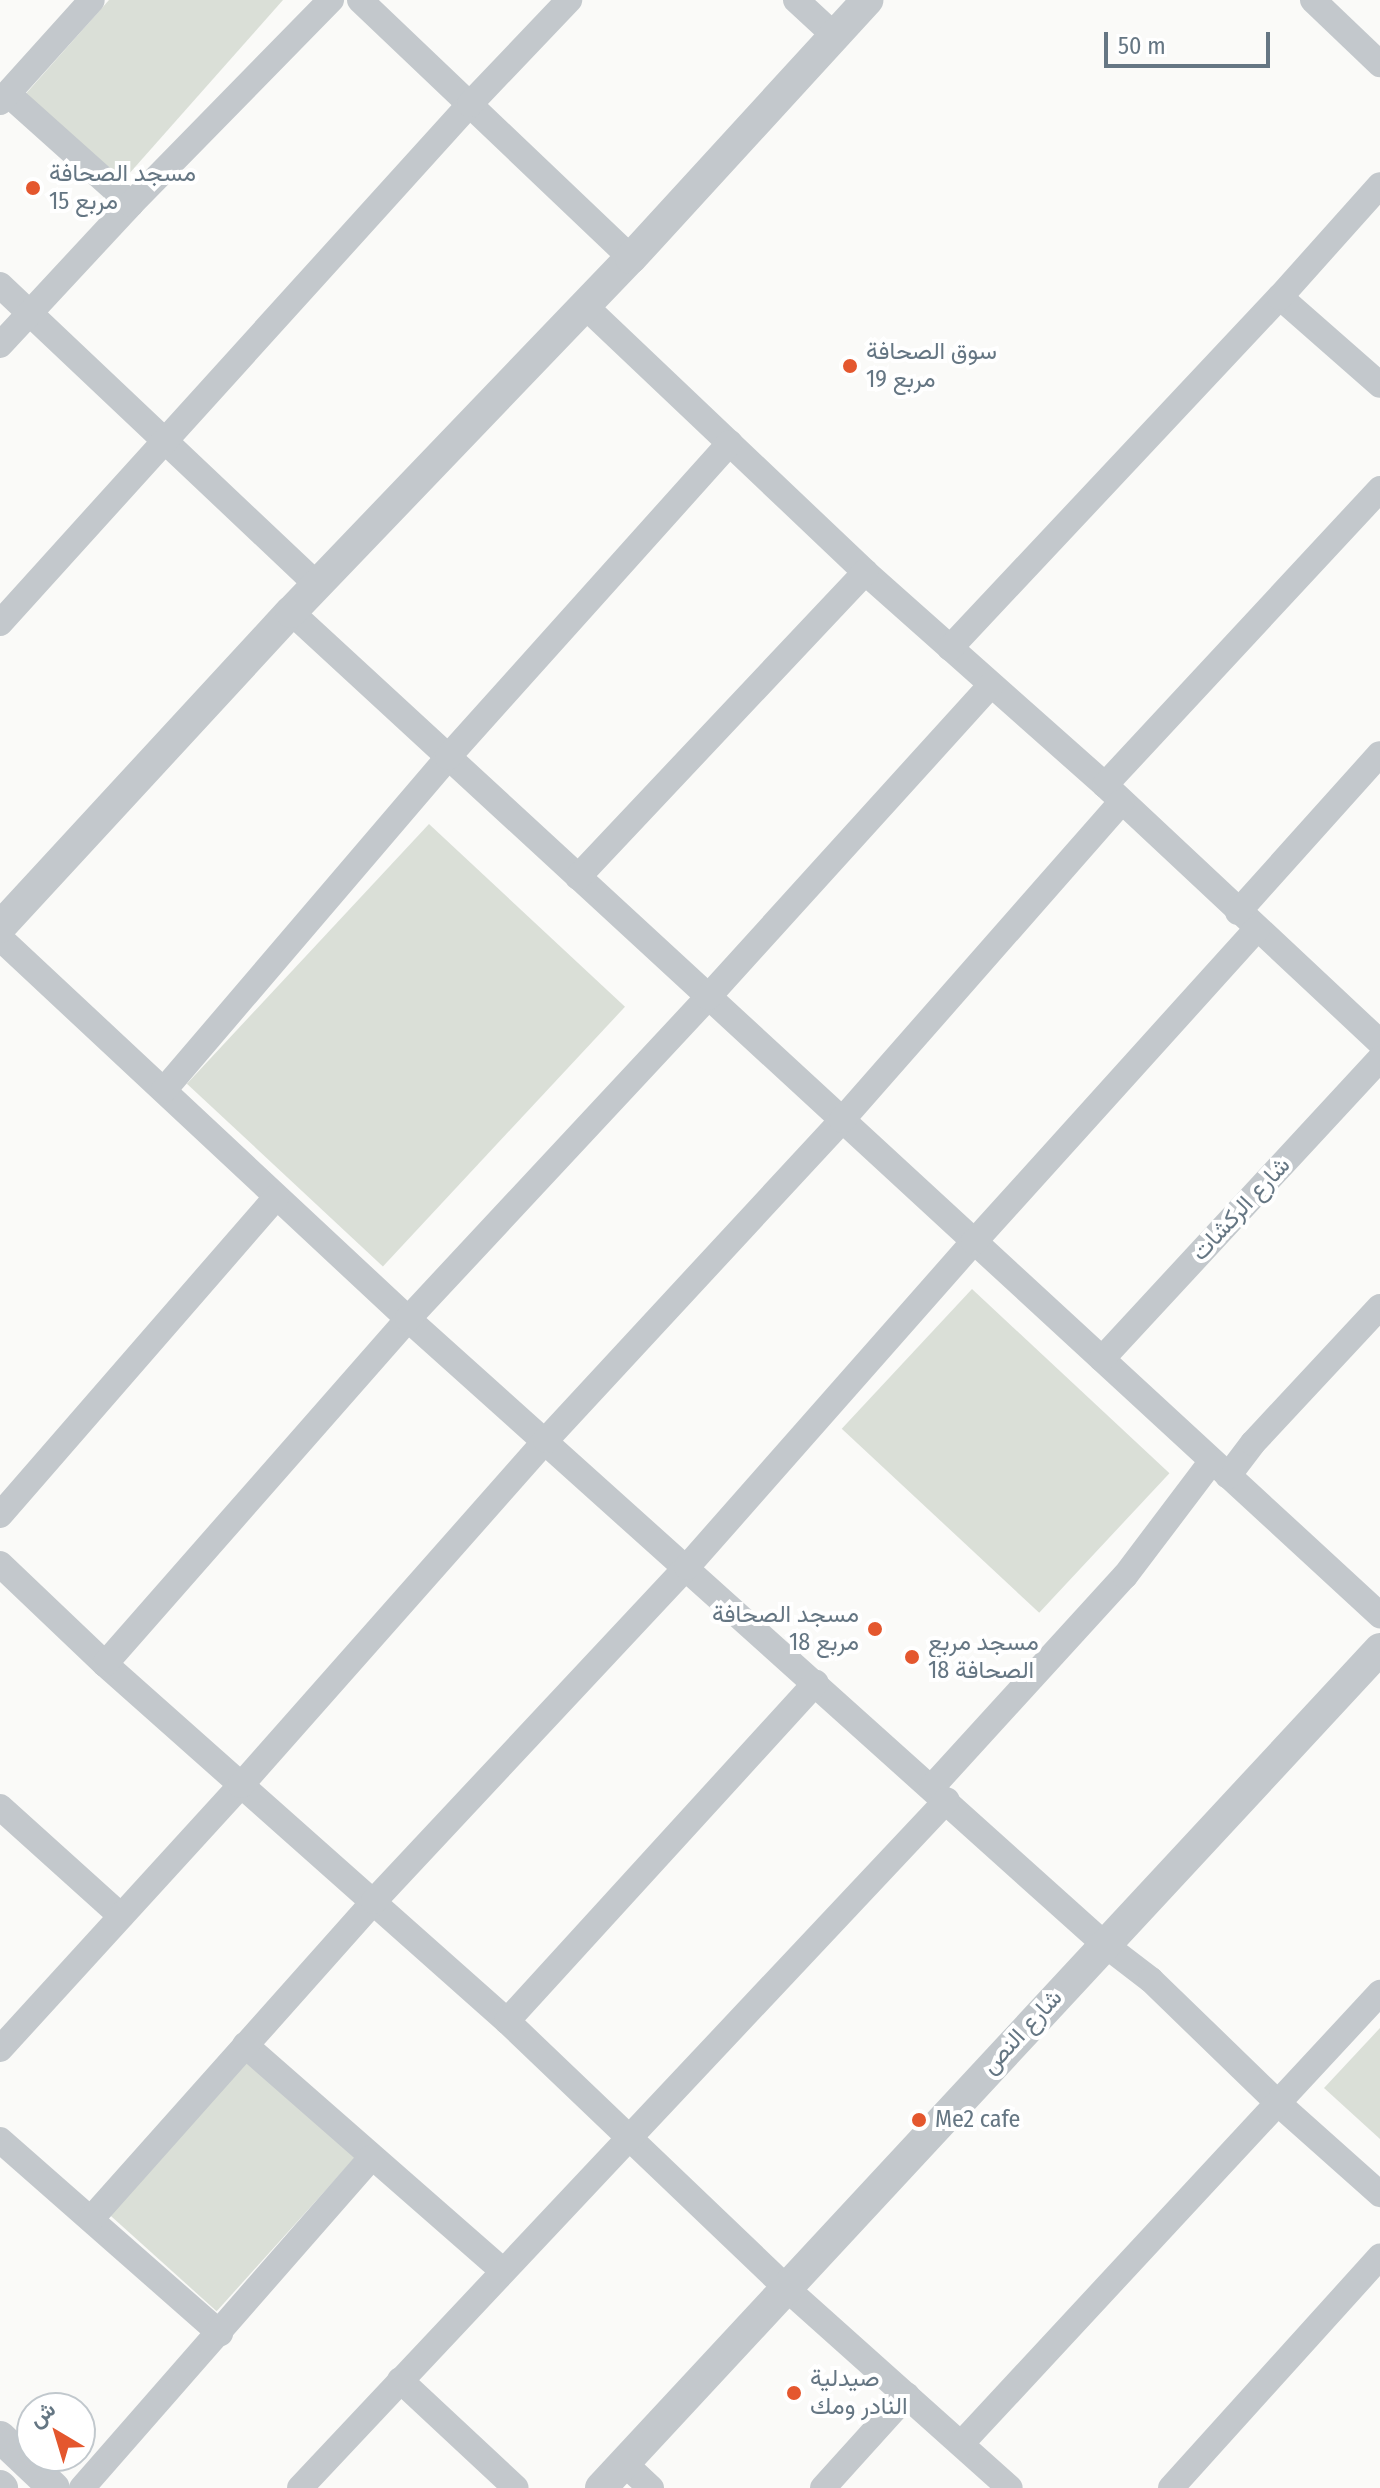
<!DOCTYPE html>
<html>
<head>
<meta charset="utf-8">
<style>
  body { margin:0 }
  #map { position:relative; width:1380px; height:2488px; overflow:hidden; background:#fafaf8; font-family:"Fira Sans Condensed",Vazirmatn,sans-serif }
  div>[style] { position:absolute }
  [style*='--x'] { left:calc(var(--x)*1px); top:calc(var(--y)*1px); width:calc(var(--w)*1px); rotate:calc(var(--a)*1deg) }
  .green>* { inset:0; background:#dadfd7; transform-origin:0 0 }
  .minor>* { height:26px; margin:-13px; padding:0 13px; transform-origin:13px; border-radius:13px; background:#c3c8cc }
  .tertiary>* { height:32px; margin:-16px; padding:0 16px; transform-origin:16px; border-radius:16px; background:#c3c8cc }
  .dots>* { width:22px; height:22px; translate:-50% -50%; box-sizing:border-box; border:4px solid #fff; border-radius:50% }
  span { translate:-50% -50%; white-space:nowrap; text-align:center; line-height:1.15; -webkit-text-stroke:8px #fff; paint-order:stroke }
  .poi-label { font-size:24px; color:#657683 }
  .left { translate:0 -50%; text-align:left }
  .right { translate:-100% -50%; text-align:right }
  .street-label { font-size:24px; color:#657683 }
  .north { position:absolute; left:16px; top:2392px; width:80px; height:80px; box-sizing:border-box; background:#fff; border:2px solid #c1c8cd; border-radius:50%; rotate:322deg; font-size:22px; font-weight:700; line-height:32px; text-align:center; color:#657683 }
  .north::after { content:''; display:block; margin:auto; width:28px; height:36px; background:#e4572e; clip-path:polygon(50% 0,100% 100%,50% 72%,0 100%) }
  .scale { position:absolute; left:1104px; top:32px; width:166px; height:36px; box-sizing:border-box; border:4px solid #657683; border-top:0; padding-left:10px; font-size:24px; line-height:28px; white-space:nowrap; color:#657683; -webkit-text-stroke:6px #fff; paint-order:stroke }
</style>
</head>
<body>
<div id="map">
  <div class="green">
    <div style="clip-path:polygon(109px 0,283px 0,120px 184px,22px 98px)"></div>
    <div style="left:429px;top:824px;width:268px;height:355px;rotate:43deg"></div>
    <div style="left:972px;top:1289px;width:270px;height:191px;rotate:43deg"></div>
    <div style="clip-path:polygon(1380px 2028px,1380px 2139px,1324px 2088px)"></div>
    <div style="left:250px;top:2056px;width:146px;height:212px;rotate:42deg"></div>
  </div>
  <div class="minor">
    <div style="--x:360;--y:0;--w:374;--a:43.6"></div>
    <div style="--x:796;--y:0;--w:53;--a:42.7"></div>
    <div style="--x:1313;--y:0;--w:93;--a:43.7"></div>
    <div style="--x:8;--y:94;--w:165;--a:41.8"></div>
    <div style="--x:0;--y:102;--w:137;--a:-48"></div>
    <div style="--x:0;--y:285;--w:436;--a:43.4"></div>
    <div style="--x:1280;--y:297;--w:133;--a:41.3"></div>
    <div style="--x:585;--y:306;--w:386;--a:43.5"></div>
    <div style="--x:865;--y:572;--w:321;--a:41.6"></div>
    <div style="--x:1105;--y:785;--w:376;--a:43.1"></div>
    <div style="--x:0;--y:345;--w:192;--a:-47.1"></div>
    <div style="--x:131;--y:204;--w:286;--a:-45.6"></div>
    <div style="--x:291;--y:612;--w:1481;--a:42.65"></div>
    <div style="--x:0;--y:623;--w:700;--a:-47.84"></div>
    <div style="--x:470;--y:104;--w:144;--a:-46.4"></div>
    <div style="--x:950;--y:648;--w:482;--a:-46.8"></div>
    <div style="--x:1280;--y:297;--w:150;--a:-48.2"></div>
    <div style="--x:1105;--y:785;--w:404;--a:-47.1"></div>
    <div style="--x:578;--y:877;--w:419;--a:-46.7"></div>
    <div style="--x:1238;--y:912;--w:212;--a:-48.1"></div>
    <div style="--x:0;--y:938;--w:558;--a:43.04"></div>
    <div style="--x:408;--y:1319;--w:935;--a:41.92"></div>
    <div style="--x:1104;--y:1944;--w:59;--a:37.5"></div>
    <div style="--x:1151;--y:1980;--w:180;--a:44.1"></div>
    <div style="--x:1280;--y:2105;--w:134;--a:41.7"></div>
    <div style="--x:164;--y:1090;--w:438;--a:-49.5"></div>
    <div style="--x:448;--y:757;--w:422;--a:-48.1"></div>
    <div style="--x:1102;--y:1359;--w:409;--a:-47.2"></div>
    <div style="--x:1228;--y:1476;--w:41;--a:-52.9"></div>
    <div style="--x:1253;--y:1443;--w:186;--a:-47"></div>
    <div style="--x:0;--y:1515;--w:421;--a:-49"></div>
    <div style="--x:0;--y:1564;--w:145;--a:43.6"></div>
    <div style="--x:105;--y:1664;--w:538;--a:41.61"></div>
    <div style="--x:507;--y:2021;--w:386;--a:43.7"></div>
    <div style="--x:786;--y:2288;--w:300;--a:41.8"></div>
    <div style="--x:105;--y:1664;--w:459;--a:-48.7"></div>
    <div style="--x:408;--y:1319;--w:440;--a:-47"></div>
    <div style="--x:708;--y:997;--w:420;--a:-47.8"></div>
    <div style="--x:932;--y:1787;--w:286;--a:-47.6"></div>
    <div style="--x:1125;--y:1576;--w:144;--a:-52.9"></div>
    <div style="--x:0;--y:1807;--w:163;--a:42"></div>
    <div style="--x:507;--y:2021;--w:458;--a:-47.6"></div>
    <div style="--x:245;--y:2045;--w:343;--a:41.2"></div>
    <div style="--x:0;--y:2049;--w:357;--a:-47.6"></div>
    <div style="--x:241;--y:1785;--w:460;--a:-48.5"></div>
    <div style="--x:546;--y:1440;--w:436;--a:-47.2"></div>
    <div style="--x:842;--y:1120;--w:423;--a:-48.7"></div>
    <div style="--x:0;--y:2140;--w:293;--a:41.3"></div>
    <div style="--x:91;--y:2219;--w:426;--a:-48.3"></div>
    <div style="--x:374;--y:1901;--w:458;--a:-46.9"></div>
    <div style="--x:687;--y:1567;--w:434;--a:-48.6"></div>
    <div style="--x:974;--y:1242;--w:422;--a:-47.9"></div>
    <div style="--x:400;--y:2380;--w:158;--a:43"></div>
    <div style="--x:961;--y:2444;--w:616;--a:-47.11"></div>
    <div style="--x:624;--y:2463;--w:37;--a:43"></div>
    <div style="--x:82;--y:2488;--w:439;--a:-48.8"></div>
    <div style="--x:300;--y:2488;--w:944;--a:-46.76"></div>
    <div style="--x:823;--y:2488;--w:125;--a:-47.9"></div>
    <div style="--x:1171;--y:2488;--w:312;--a:-47.9"></div>
  </div>
  <div class="tertiary">
    <div style="--x:0;--y:927;--w:429;--a:-47.3"></div>
    <div style="--x:291;--y:612;--w:491;--a:-46.2"></div>
    <div style="--x:631;--y:258;--w:350;--a:-47.5"></div>
    <div style="--x:0;--y:2437;--w:74;--a:43.4"></div>
    <div style="--x:0;--y:2486;--w:3;--a:45"></div>
    <div style="--x:601;--y:2488;--w:1145;--a:-47.12"></div>
  </div>
  <div class="dots">
    <div style="left:33px;top:188px;background:#e4572e"></div>
    <div style="left:850px;top:366px;background:#e4572e"></div>
    <div style="left:875px;top:1629px;background:#e4572e"></div>
    <div style="left:912px;top:1657px;background:#e4572e"></div>
    <div style="left:919px;top:2120px;background:#e4572e"></div>
    <div style="left:794px;top:2393px;background:#e4572e"></div>
  </div>
  <div class="poi-label">
    <span class="left" style="left:49px;top:188px">مسجد الصحافة<br>مربع 15</span>
    <span class="left" style="left:866px;top:366px">سوق الصحافة<br>مربع 19</span>
    <span class="right" style="left:859px;top:1629px">مسجد الصحافة<br>مربع 18</span>
    <span class="left" style="left:928px;top:1657px">مسجد مربع<br>18 الصحافة</span>
    <span class="left" style="left:935px;top:2120px">Me2 cafe</span>
    <span class="left" style="left:810px;top:2393px">صيدلية<br>النادر ومك</span>
  </div>
  <div class="street-label">
    <span style="left:1241px;top:1209px;rotate:-47deg">شارع الركشات</span>
    <span style="left:1022px;top:2032px;rotate:-47deg">شارع النص</span>
  </div>
  <div class="north">ش</div>
  <div class="scale">50 m</div>
</div>
</body>
</html>
